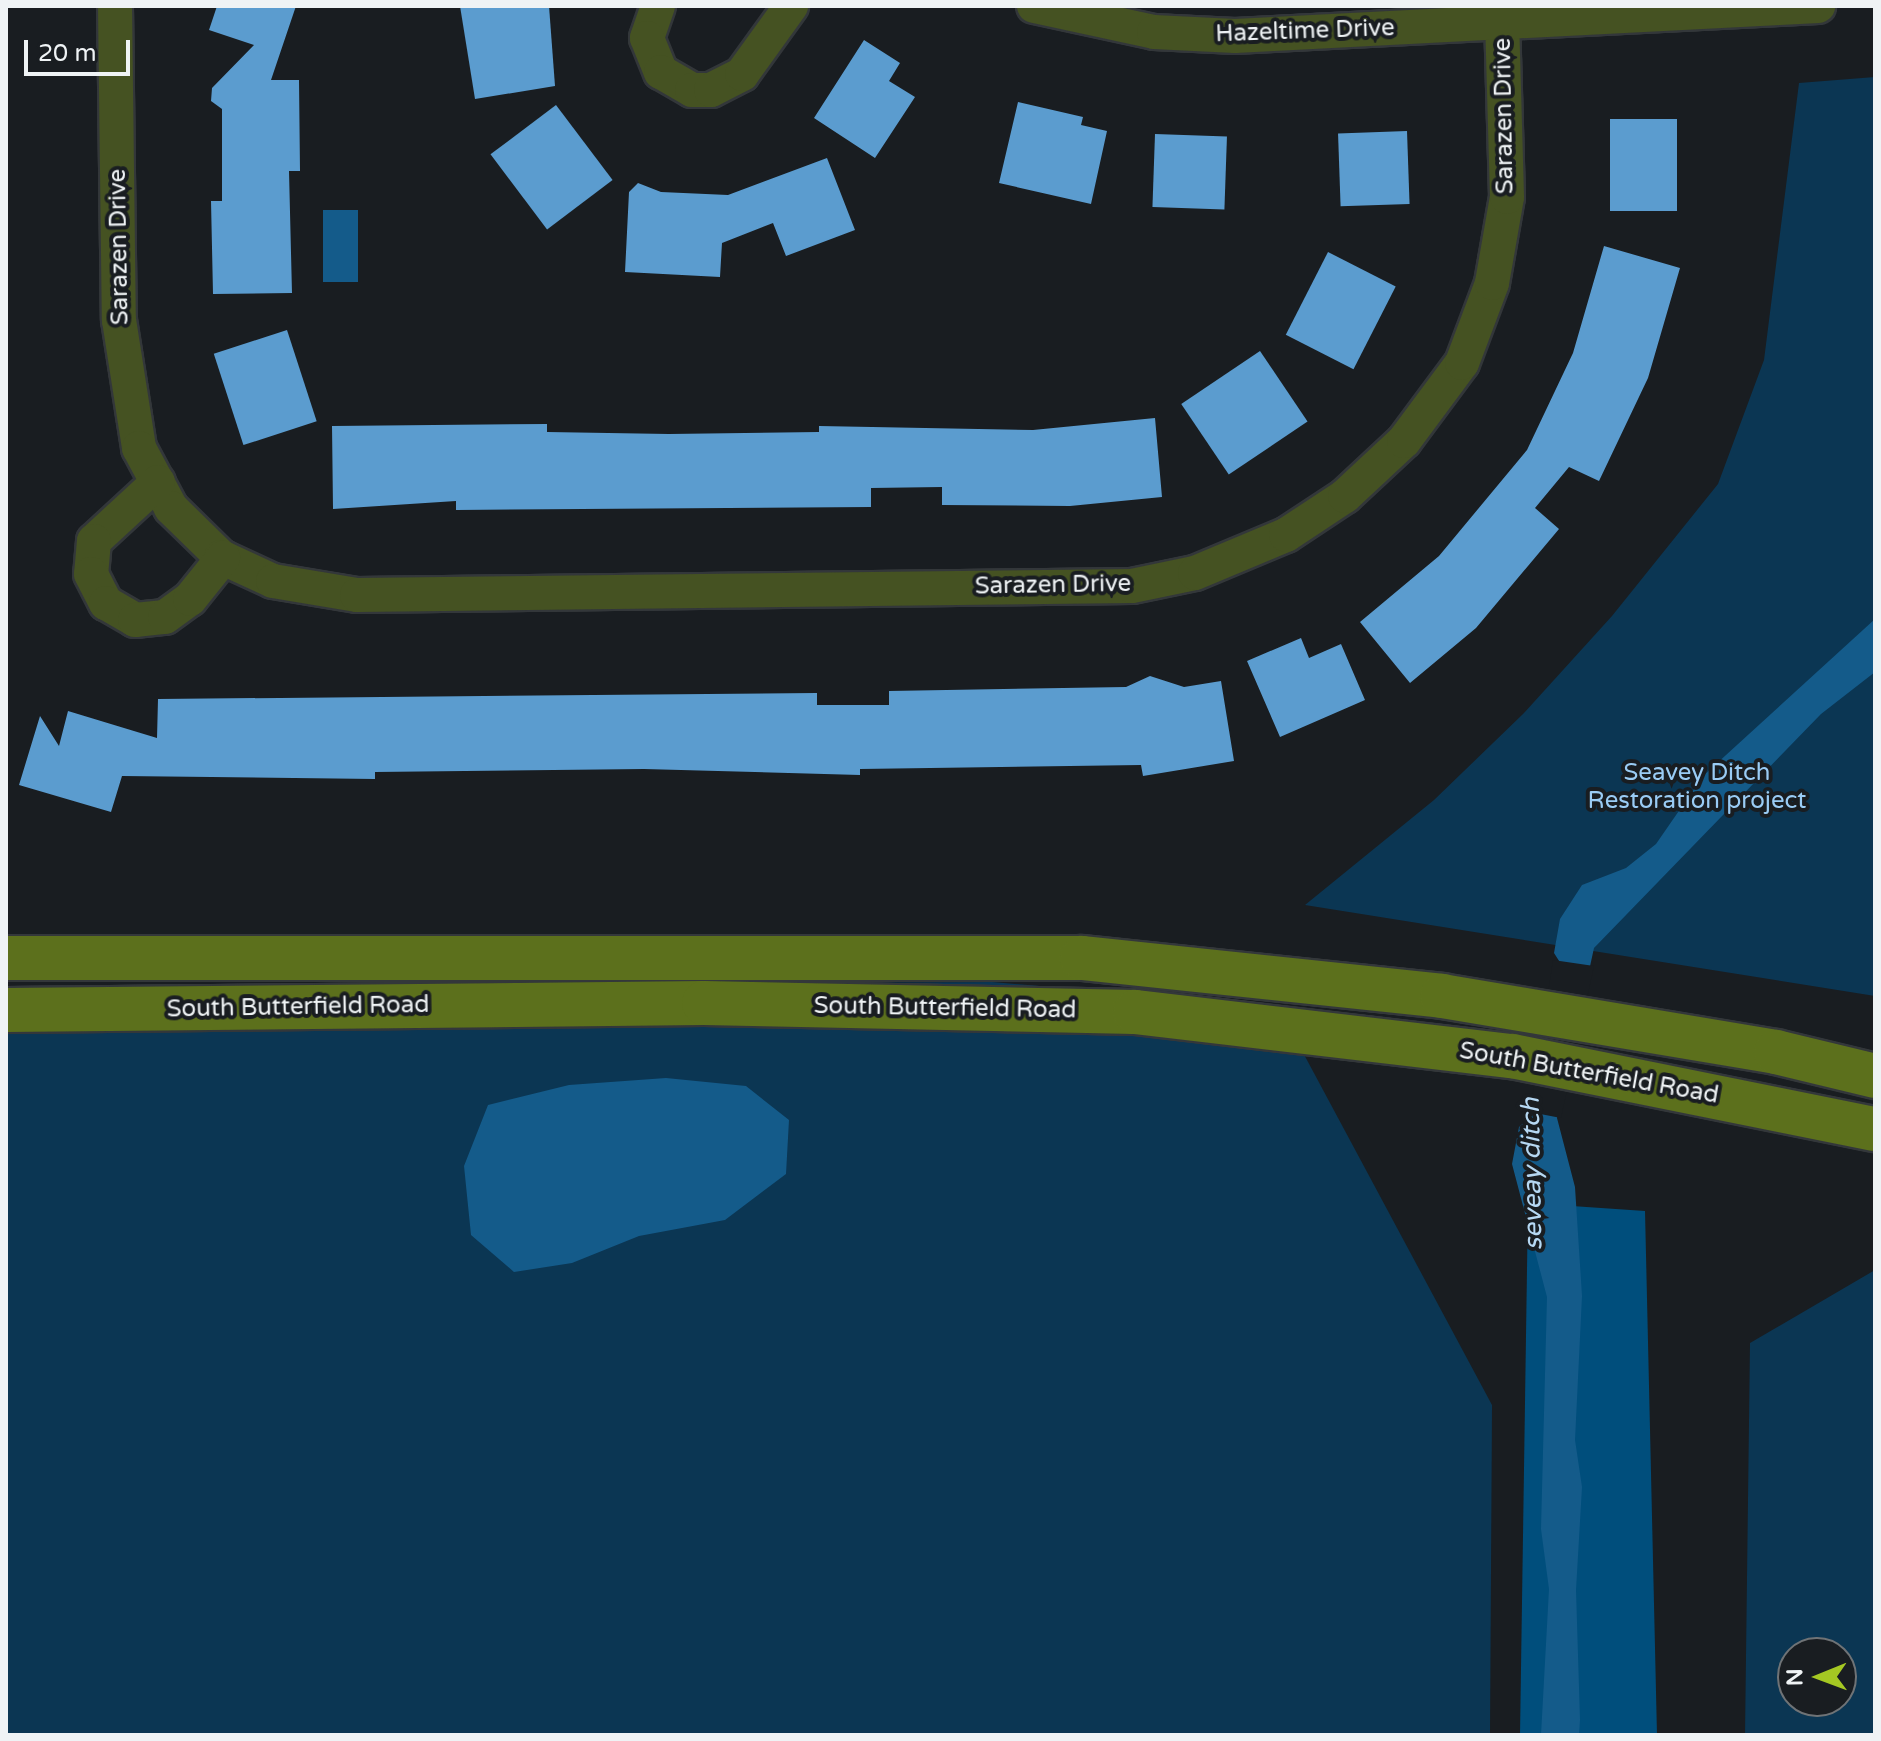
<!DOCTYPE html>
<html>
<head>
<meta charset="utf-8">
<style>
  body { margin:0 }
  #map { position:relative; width:1881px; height:1741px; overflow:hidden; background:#191d21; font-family:"Varela Round",sans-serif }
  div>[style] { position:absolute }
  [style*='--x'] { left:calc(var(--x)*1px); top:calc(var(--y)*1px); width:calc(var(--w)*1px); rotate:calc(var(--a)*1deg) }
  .green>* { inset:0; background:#0b3653 }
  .forest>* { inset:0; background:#004e7c }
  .water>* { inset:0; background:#145b8a; transform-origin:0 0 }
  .pier>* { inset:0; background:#191d21 }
  .building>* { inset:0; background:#5b9ccf; transform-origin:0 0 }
  .roads { filter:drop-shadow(2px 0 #33373a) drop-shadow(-2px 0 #33373a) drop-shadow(0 2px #33373a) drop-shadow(0 -2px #33373a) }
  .street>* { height:34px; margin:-17px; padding:0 17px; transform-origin:17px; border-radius:17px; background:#455222 }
  .secondary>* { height:44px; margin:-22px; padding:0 22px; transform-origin:22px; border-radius:22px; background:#5c701c }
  span { translate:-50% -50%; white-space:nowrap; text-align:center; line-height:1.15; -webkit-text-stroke:8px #191d21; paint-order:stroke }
  .street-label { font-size:24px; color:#eff3f5 }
  .park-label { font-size:24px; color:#9accf5 }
  .water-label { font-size:26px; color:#b6d8f3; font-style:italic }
  .frame { position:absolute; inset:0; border:8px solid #eff3f5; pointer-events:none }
  .north { position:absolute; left:1777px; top:1637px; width:80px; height:80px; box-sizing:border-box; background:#191d21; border:2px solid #6f7376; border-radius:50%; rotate:269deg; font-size:22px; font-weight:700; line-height:32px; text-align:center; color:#eff3f5 }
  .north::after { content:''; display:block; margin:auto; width:28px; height:36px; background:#a5c823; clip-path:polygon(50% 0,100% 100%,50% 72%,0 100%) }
  .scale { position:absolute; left:24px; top:40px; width:106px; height:36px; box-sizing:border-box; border:4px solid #eff3f5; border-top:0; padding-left:10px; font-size:24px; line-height:28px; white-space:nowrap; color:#eff3f5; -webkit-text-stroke:6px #191d21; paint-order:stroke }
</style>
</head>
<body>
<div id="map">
  <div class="green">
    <div style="clip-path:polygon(1875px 77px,1875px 996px,1305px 905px,1434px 800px,1523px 714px,1612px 616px,1718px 484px,1764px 360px,1799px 83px)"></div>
    <div style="clip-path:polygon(992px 982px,1278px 1006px,1492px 1405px,1490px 1735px,6px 1735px,6px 987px)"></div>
    <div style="clip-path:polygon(evenodd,1875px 1270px,1875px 1735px,1745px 1735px,1750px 1343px,1875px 1270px,1793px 1653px,1841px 1653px,1841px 1701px,1793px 1701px,1793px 1653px)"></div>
  </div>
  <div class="forest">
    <div style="clip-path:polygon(1528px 1203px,1645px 1211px,1657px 1735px,1520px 1735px)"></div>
  </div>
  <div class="water">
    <div style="left:323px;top:210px;width:35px;height:72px"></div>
    <div style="clip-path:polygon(1875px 619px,1875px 672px,1821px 714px,1594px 948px,1557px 1118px,1575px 1187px,1582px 1296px,1575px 1440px,1582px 1487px,1576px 1590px,1580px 1720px,1579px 1735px,1541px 1735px,1549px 1589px,1541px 1529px,1547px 1297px,1512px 1164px,1519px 1127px,1535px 1113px,1561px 964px,1554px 953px,1560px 919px,1582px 885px,1626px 868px,1656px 844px,1703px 776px)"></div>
    <div style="clip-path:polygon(666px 1078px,746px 1086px,789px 1120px,786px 1174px,725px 1220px,639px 1236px,572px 1263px,514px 1272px,471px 1235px,464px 1166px,488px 1105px,569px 1085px)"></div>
  </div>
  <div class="pier">
    <div style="clip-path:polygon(1553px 960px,1594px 966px,1561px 1118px,1530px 1112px)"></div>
  </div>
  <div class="building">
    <div style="clip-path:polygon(217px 6px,296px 6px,271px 80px,299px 80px,300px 171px,289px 171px,292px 293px,213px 294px,211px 201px,222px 201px,222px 109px,211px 101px,212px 88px,254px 45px,209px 30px)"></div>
    <div style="clip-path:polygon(460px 6px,549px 6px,555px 86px,475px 99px)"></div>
    <div style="clip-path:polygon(864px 40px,900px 63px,889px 81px,915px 97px,875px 158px,814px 118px)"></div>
    <div style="clip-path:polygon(1018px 102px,1083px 117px,1081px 125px,1107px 131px,1091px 204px,999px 183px)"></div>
    <div style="left:556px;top:105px;width:94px;height:82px;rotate:53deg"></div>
    <div style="left:1677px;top:119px;width:92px;height:67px;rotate:90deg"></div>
    <div style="left:1407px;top:131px;width:73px;height:69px;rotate:88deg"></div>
    <div style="left:1155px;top:134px;width:72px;height:73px;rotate:2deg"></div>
    <div style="clip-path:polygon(827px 158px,855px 230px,786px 256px,773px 223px,722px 243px,720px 277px,625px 272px,629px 192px,638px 183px,661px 192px,728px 195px)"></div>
    <div style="clip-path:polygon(1604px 246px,1680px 268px,1648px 378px,1599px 481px,1569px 467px,1535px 508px,1559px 529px,1476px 628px,1410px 683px,1360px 622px,1439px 556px,1527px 450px,1573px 353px)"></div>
    <div style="left:1328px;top:252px;width:76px;height:93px;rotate:27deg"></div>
    <div style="left:287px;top:330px;width:96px;height:77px;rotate:72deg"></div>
    <div style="left:1260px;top:351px;width:85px;height:95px;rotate:56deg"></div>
    <div style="clip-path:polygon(1155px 418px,1162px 497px,1070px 506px,942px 505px,942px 487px,871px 488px,871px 507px,456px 510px,456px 501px,333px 509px,332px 426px,547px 424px,547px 432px,669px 434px,819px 432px,819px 426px,1033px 430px)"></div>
    <div style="clip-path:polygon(1301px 638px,1309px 658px,1341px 644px,1365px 700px,1280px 737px,1247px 661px)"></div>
    <div style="clip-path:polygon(1150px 676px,1184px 687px,1221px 681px,1234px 761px,1143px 776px,1141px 765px,860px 769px,860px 775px,644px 769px,375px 772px,375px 779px,122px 776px,111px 812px,19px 785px,40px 716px,59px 746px,68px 711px,157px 738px,158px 699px,817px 693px,817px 705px,889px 705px,889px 691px,1126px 687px)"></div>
  </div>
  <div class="roads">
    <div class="street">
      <div style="--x:115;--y:6;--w:314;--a:89.3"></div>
      <div style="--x:119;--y:320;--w:130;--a:81.1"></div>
      <div style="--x:139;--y:448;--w:68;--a:61.9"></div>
      <div style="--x:171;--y:508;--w:70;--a:44.4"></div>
      <div style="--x:221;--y:557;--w:57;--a:24.8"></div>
      <div style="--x:273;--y:581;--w:85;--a:9.5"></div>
      <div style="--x:357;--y:595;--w:775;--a:-0.67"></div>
      <div style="--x:1132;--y:586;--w:64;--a:-11.7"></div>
      <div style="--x:1195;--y:573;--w:99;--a:-22.7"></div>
      <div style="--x:1286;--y:535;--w:71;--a:-33.5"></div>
      <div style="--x:1345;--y:496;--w:81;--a:-43"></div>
      <div style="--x:1404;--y:441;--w:97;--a:-53.4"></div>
      <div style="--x:1462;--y:363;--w:85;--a:-69.4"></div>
      <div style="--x:1492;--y:283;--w:87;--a:-80.1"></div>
      <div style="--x:1507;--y:197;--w:174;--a:-91.6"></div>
      <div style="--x:658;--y:6;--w:34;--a:109"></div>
      <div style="--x:647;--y:38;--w:37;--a:68"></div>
      <div style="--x:661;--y:72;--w:36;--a:30"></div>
      <div style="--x:692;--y:90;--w:19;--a:0"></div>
      <div style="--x:711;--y:90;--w:35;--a:-27"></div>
      <div style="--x:742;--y:74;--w:84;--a:-54.2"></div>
      <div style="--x:1034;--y:6;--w:123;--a:12.2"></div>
      <div style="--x:1154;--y:32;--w:81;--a:2.8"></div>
      <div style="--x:1235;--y:36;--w:584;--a:-2.95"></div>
      <div style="--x:158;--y:482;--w:87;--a:137.3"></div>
      <div style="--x:94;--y:541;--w:33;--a:95"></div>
      <div style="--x:91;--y:574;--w:33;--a:63"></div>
      <div style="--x:106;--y:603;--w:34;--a:30"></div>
      <div style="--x:135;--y:620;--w:30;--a:-6"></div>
      <div style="--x:165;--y:617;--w:31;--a:-36"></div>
      <div style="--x:190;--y:599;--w:53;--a:-51.2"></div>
    </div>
    <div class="secondary">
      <div style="--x:6;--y:958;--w:1076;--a:0"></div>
      <div style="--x:1082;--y:958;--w:362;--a:6"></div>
      <div style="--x:1442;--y:996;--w:339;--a:9.5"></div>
      <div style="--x:1776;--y:1052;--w:102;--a:13.6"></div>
      <div style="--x:6;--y:1010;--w:698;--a:-0.57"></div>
      <div style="--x:704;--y:1003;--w:431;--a:1.2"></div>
      <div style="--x:1135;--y:1012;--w:380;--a:6.7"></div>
      <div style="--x:1512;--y:1056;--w:370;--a:11.4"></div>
    </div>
  </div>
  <div class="street-label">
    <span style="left:1305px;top:31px;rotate:-2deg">Hazeltime Drive</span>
    <span style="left:1504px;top:116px;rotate:-91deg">Sarazen Drive</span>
    <span style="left:119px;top:247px;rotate:-91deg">Sarazen Drive</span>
    <span style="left:1053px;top:585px;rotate:-1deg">Sarazen Drive</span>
    <span style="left:298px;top:1007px;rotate:-1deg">South Butterfield Road</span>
    <span style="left:945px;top:1008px;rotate:1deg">South Butterfield Road</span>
    <span style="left:1589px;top:1073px;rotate:10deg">South Butterfield Road</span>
  </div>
  <div class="park-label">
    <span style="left:1697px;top:787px">Seavey Ditch<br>Restoration project</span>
  </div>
  <div class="water-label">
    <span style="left:1532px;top:1174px;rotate:-91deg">seveay ditch</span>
  </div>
  <div class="frame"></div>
  <div class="north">N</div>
  <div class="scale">20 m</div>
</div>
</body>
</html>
